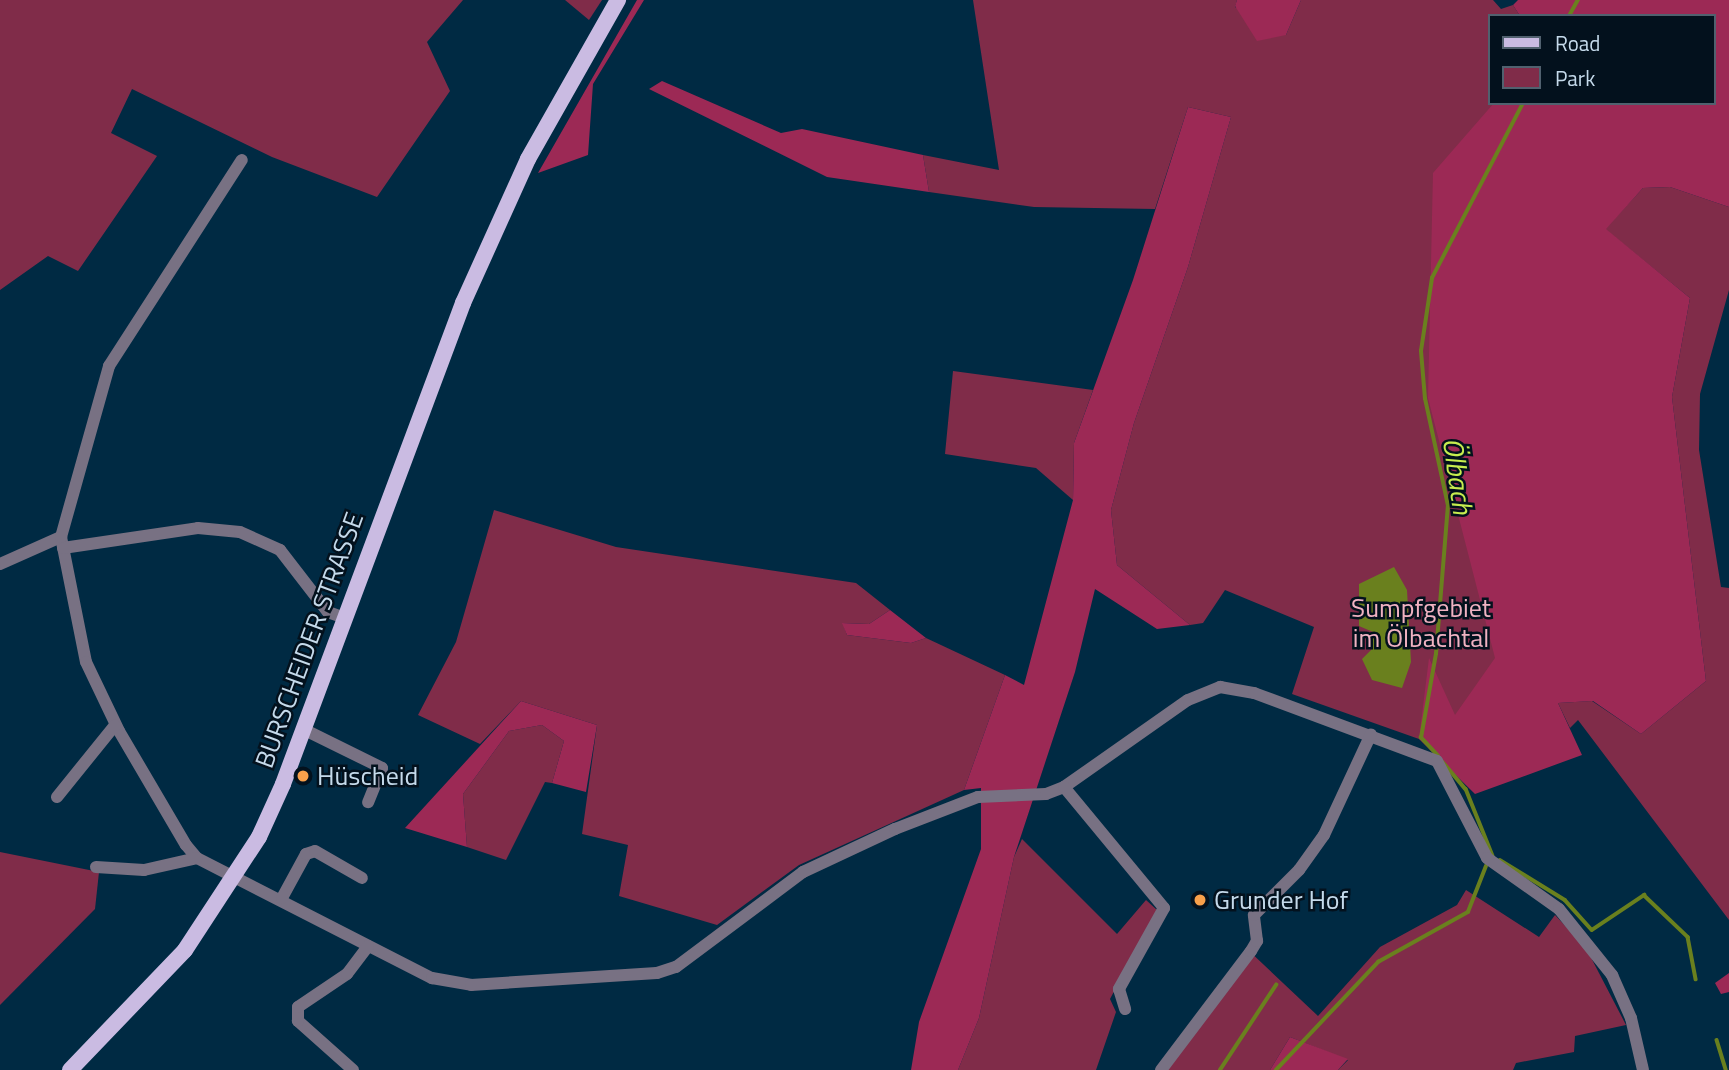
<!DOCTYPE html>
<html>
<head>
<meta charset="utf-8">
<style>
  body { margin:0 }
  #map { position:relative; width:1729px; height:1070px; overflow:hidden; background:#002a43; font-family:"Titillium Web",sans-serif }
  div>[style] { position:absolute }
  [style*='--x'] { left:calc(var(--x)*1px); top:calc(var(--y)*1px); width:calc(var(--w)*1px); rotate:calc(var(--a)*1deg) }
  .green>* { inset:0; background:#802c49 }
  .forest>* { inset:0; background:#9c2955 }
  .water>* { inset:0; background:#6a801e }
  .stream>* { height:3.5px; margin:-1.75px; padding:0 1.75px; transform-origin:1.75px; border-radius:1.75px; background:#6a801e }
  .minor>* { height:12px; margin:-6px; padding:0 6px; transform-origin:6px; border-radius:6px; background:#787183 }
  .major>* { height:16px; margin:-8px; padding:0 8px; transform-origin:8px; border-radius:8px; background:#cabbe2 }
  .dots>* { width:19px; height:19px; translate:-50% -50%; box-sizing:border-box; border:4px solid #03111d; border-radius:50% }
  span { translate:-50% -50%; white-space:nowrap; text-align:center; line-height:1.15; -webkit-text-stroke:5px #03111d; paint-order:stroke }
  .park-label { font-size:26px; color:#f0b2c2 }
  .street-label { font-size:26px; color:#c5daeb }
  .poi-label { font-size:26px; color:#c5daeb }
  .left { translate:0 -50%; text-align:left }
  .water-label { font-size:28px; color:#c7ed4f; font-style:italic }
  .legend { position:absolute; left:1488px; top:14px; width:228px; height:91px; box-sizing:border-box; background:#03111d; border:2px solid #51616f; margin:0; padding:9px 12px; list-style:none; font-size:21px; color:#c5daeb }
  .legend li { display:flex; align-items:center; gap:14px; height:35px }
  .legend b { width:35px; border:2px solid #51616f }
</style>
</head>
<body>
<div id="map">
  <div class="green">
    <div style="clip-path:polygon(0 0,463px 0,427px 42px,450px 91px,377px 197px,272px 157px,132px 89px,111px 133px,157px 156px,78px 271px,48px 256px,0 290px)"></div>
    <div style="clip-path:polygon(565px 0,602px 0,589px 20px)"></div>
    <div style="clip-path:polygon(973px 0,1237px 0,1235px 7px,1286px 35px,1301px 0,1493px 0,1501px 9px,1513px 5px,1520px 16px,1489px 16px,1489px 103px,1585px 103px,1515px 695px,1419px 739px,1292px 694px,1314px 627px,1225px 590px,1203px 623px,1190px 625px,1117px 565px,1111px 510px,1134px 423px,1188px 267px,1231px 117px,1188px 107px,1155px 209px,1034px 207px,929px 192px,923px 155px,999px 170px)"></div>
    <div style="clip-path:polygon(1670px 187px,1729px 207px,1729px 290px,1700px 394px,1699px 450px,1721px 587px,1729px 588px,1729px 920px,1578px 720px,1570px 728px,1558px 703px,1592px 701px,1641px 734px,1706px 681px,1672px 397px,1690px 298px,1605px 229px,1643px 188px)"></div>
    <div style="clip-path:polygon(953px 371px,1093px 390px,1074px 443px,1073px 500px,1036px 468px,945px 454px)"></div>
    <div style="clip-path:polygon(494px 510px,616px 547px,856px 583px,890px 610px,869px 624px,843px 623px,847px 635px,911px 643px,926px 638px,1005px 675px,964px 790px,799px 865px,717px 925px,619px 896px,628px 845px,582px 834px,597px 725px,521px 701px,480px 744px,418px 715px,456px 642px)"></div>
    <div style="clip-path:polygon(542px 725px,564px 741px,552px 783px,545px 782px,506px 860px,467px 847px,463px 794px,509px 731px)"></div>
    <div style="clip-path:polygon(1022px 839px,1117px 934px,1146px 900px,1157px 910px,1110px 999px,1116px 1012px,1096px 1070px,958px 1070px,979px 1018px,1014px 857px)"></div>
    <div style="clip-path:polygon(0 852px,99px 872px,95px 909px,0 1005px)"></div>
    <div style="clip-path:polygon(1466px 890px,1539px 937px,1555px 915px,1586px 948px,1626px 1025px,1575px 1036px,1574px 1052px,1516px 1063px,1513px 1070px,1338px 1070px,1348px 1060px,1290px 1037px,1270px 1070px,1157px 1070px,1247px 949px,1318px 1016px,1380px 947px,1457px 905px)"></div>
  </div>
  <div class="forest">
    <div style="clip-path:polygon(637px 0,644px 0,593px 84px,588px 155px,538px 173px)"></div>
    <div style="clip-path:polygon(1237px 0,1301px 0,1286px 35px,1257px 41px,1235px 6px)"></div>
    <div style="clip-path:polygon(1518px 0,1729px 0,1729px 207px,1670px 187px,1643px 188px,1606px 229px,1690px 298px,1672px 397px,1706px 681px,1641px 734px,1593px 701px,1558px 703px,1582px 755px,1475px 794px,1419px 739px,1429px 658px,1455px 715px,1495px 658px,1428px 398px,1433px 173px,1494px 103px,1713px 103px,1713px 16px,1520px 16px,1513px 5px)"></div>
    <div style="clip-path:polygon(662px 81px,781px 133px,802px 129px,923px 155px,929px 192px,827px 177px,649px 89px)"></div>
    <div style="clip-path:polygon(1188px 107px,1231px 117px,1188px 267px,1134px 423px,1111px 510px,1117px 565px,1190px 625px,1157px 629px,1095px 589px,1075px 672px,1014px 857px,979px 1018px,958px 1070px,911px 1070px,919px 1022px,981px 849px,981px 788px,964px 790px,1005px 675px,1024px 685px,1073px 500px,1074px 443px,1133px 280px)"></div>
    <div style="clip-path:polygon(890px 610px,926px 638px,911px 643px,847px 635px,842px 623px,869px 624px)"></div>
    <div style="clip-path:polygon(521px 701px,597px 725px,586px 792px,552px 783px,564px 741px,542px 725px,509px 731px,463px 794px,467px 847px,405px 828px)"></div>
    <div style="clip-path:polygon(1729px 973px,1729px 992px,1721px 994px,1715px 983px)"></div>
    <div style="clip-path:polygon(1290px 1037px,1348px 1059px,1338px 1070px,1270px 1070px)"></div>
  </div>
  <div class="water">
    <div style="clip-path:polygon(1394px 567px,1407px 590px,1411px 662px,1402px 688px,1372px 680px,1362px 659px,1372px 649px,1373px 632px,1359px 626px,1359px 584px)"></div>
  </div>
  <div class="stream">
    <div style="--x:1569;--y:16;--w:18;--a:-61"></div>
    <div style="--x:1438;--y:756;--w:25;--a:-133"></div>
    <div style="--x:1421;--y:738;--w:85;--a:-79.9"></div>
    <div style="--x:1436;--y:654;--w:148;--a:-85.4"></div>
    <div style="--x:1448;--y:506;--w:109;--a:-102.1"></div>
    <div style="--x:1425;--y:399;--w:48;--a:-94.8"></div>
    <div style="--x:1421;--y:351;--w:74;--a:-81.4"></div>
    <div style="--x:1432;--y:278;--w:197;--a:-62.5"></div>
    <div style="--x:1443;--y:762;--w:35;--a:50"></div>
    <div style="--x:1466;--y:789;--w:72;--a:68.1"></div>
    <div style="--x:1500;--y:860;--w:76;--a:31.6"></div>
    <div style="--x:1565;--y:900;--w:40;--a:48"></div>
    <div style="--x:1592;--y:930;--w:63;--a:-33.9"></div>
    <div style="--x:1644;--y:895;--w:61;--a:43.7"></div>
    <div style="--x:1688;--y:937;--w:43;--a:79.2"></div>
    <div style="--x:1717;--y:1040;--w:31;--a:73"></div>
    <div style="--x:1220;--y:1070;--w:102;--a:-56.6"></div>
    <div style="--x:1276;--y:1070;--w:149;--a:-46.6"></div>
    <div style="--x:1378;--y:962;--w:103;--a:-29.1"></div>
    <div style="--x:1468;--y:912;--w:49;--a:-68.6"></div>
  </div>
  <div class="minor">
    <div style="--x:61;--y:537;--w:127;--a:78.7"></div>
    <div style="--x:86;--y:662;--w:76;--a:64.4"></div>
    <div style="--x:119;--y:731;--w:132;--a:59.6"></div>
    <div style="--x:186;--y:845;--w:17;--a:50"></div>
    <div style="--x:197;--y:858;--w:264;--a:27.1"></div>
    <div style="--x:432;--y:978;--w:40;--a:10"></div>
    <div style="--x:471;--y:985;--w:186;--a:-3.7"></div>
    <div style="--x:657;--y:973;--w:20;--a:-18"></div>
    <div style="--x:676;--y:967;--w:159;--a:-36.8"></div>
    <div style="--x:803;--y:872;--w:102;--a:-25.1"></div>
    <div style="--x:895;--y:829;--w:89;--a:-21.1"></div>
    <div style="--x:978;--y:797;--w:68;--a:-2.5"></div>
    <div style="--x:1046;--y:794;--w:19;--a:-21"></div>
    <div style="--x:1064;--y:787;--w:151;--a:-35.1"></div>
    <div style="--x:1188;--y:700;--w:35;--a:-22"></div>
    <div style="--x:1220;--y:687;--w:35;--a:10"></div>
    <div style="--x:1254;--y:693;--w:195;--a:20.4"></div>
    <div style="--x:1437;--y:761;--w:109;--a:62.7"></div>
    <div style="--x:1487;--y:858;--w:88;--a:35.3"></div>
    <div style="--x:1559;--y:909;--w:85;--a:51.2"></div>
    <div style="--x:1612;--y:975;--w:47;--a:66.2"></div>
    <div style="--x:1631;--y:1018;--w:53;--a:77"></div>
    <div style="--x:63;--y:548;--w:136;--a:-8.4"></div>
    <div style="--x:198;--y:528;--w:42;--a:5.4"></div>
    <div style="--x:240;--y:532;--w:44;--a:24.2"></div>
    <div style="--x:280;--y:550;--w:78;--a:52.3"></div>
    <div style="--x:328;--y:612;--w:15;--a:20"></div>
    <div style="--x:0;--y:564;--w:67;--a:-23.9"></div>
    <div style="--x:61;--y:537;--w:178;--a:-74.3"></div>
    <div style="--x:109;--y:366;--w:245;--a:-57.2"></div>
    <div style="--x:303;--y:729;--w:88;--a:26.3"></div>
    <div style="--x:382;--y:768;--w:37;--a:112"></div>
    <div style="--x:1064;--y:787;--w:157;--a:50.4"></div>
    <div style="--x:1164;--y:908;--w:93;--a:119.1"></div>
    <div style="--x:1119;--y:989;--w:21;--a:73"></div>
    <div style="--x:57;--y:797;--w:92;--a:-51.1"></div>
    <div style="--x:96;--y:867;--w:48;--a:3.6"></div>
    <div style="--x:144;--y:870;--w:54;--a:-12.8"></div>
    <div style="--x:282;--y:898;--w:50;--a:-61.4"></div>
    <div style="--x:306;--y:854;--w:9;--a:-18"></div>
    <div style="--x:315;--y:851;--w:54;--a:29.9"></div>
    <div style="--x:353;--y:1070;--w:74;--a:-138.3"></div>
    <div style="--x:298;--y:1021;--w:14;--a:-90"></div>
    <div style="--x:298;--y:1007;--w:59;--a:-34"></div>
    <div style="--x:347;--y:974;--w:35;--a:-53"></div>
    <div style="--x:1161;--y:1070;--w:149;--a:-52.9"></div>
    <div style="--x:1251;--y:951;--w:12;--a:-59"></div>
    <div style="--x:1257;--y:941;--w:26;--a:-97"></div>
    <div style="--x:1254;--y:915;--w:64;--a:-45"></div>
    <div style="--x:1299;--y:870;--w:43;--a:-54.5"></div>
    <div style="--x:1324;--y:835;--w:111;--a:-65"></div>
  </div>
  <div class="major">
    <div style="--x:70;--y:1070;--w:166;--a:-46.2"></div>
    <div style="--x:185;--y:950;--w:135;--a:-56.8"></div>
    <div style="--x:259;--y:837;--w:58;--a:-65.6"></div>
    <div style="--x:283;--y:784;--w:514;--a:-69.48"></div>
    <div style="--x:463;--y:303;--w:158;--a:-65.7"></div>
    <div style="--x:528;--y:159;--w:183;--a:-60.5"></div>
  </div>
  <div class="dots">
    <div style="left:303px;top:776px;background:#f8a04b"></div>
    <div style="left:1200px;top:900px;background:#f8a04b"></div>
  </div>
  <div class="park-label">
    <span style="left:1421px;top:623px">Sumpfgebiet<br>im Ölbachtal</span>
  </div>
  <div class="street-label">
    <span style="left:309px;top:640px;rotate:-70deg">BURSCHEIDER STRASSE</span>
  </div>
  <div class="poi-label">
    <span class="left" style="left:317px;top:776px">Hüscheid</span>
    <span class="left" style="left:1214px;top:900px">Grunder Hof</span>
  </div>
  <div class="water-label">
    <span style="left:1458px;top:476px;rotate:82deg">Ölbach</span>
  </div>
  <ul class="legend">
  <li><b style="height:9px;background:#cabbe2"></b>Road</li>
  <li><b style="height:19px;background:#802c49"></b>Park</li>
  </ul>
</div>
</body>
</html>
